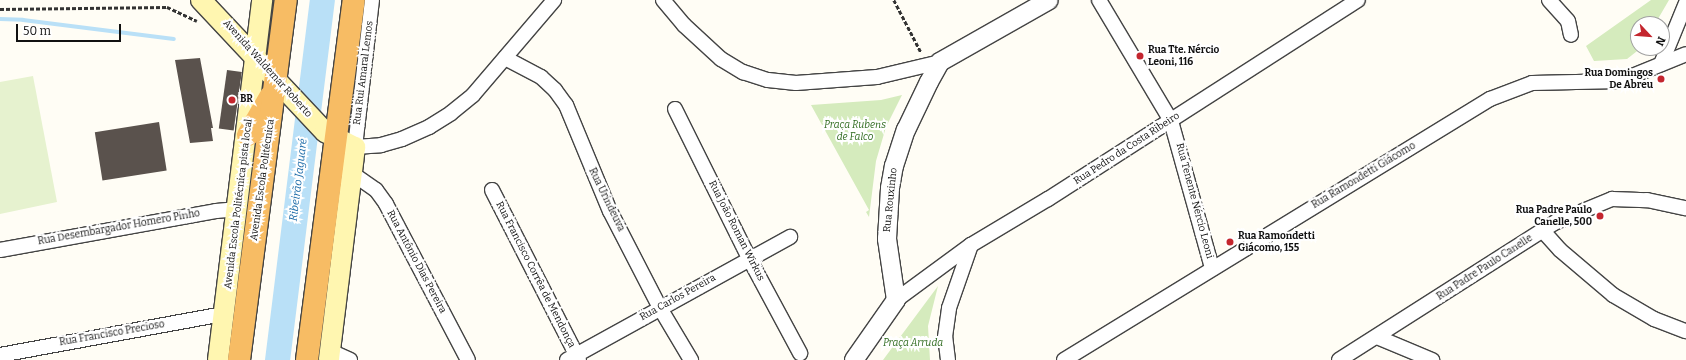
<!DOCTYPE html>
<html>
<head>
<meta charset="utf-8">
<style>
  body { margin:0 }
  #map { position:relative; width:1686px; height:360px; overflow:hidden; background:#fffdf5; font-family:Bitter,serif }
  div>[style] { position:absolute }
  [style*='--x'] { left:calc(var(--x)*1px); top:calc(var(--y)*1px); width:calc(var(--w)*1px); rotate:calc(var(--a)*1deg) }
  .green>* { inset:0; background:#d5ebbd }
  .pitch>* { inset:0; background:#e6f2cf }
  .stream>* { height:4px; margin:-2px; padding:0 2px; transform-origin:2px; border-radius:2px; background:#b9e0f7 }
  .river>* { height:25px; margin:-12.5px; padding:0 12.5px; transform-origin:12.5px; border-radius:12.5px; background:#b9e0f7 }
  .building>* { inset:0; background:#5a524d; transform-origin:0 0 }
  .path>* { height:2.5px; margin-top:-1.25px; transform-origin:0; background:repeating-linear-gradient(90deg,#333 0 4px,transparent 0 6px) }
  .roads { filter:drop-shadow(1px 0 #444) drop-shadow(-1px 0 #444) drop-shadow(0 1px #444) drop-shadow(0 -1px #444) }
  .minor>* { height:14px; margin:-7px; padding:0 7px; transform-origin:7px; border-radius:7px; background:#fff }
  .tertiary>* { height:18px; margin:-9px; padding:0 9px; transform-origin:9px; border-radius:9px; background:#fff }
  .secondary>* { height:20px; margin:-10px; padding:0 10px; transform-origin:10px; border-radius:10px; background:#fff6b0 }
  .trunk>* { height:22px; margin:-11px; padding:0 11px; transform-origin:11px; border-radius:11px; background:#f7bc64 }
  .dots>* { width:11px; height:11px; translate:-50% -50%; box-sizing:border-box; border:2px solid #fff; border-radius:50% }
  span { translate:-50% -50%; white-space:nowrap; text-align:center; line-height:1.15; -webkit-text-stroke:4px #fff; paint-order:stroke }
  .poi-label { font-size:10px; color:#111; font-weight:700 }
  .left { translate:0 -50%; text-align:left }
  .right { translate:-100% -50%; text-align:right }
  .street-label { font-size:10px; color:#111 }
  .park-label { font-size:10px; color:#2f6b1f; font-style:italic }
  .water-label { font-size:11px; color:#1768a6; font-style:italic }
  .north { position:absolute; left:1630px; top:16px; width:40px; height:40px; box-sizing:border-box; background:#fff; border:1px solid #a0a0a0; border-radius:50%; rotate:116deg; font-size:11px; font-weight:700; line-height:16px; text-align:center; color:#111 }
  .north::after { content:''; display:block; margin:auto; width:14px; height:18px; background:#c4262e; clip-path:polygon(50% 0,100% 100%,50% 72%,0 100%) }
  .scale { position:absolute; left:16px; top:24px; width:105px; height:18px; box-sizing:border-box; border:2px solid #111; border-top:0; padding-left:5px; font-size:12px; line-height:14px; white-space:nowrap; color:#111; -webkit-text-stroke:3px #fff; paint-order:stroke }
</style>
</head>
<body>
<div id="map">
  <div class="green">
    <div style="clip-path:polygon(1651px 0,1669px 0,1655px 24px,1638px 24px,1638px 48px,1641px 48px,1627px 59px,1594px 61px,1586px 46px)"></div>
    <div style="clip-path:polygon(902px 95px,886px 127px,876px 161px,869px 217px,866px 212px,869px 210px,811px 105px,881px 100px)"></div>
    <div style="clip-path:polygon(938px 286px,928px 326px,930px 360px,883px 360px)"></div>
  </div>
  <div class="pitch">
    <div style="clip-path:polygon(33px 76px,57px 202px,0 214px,0 82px)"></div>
  </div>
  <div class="stream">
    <div style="--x:0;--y:19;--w:23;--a:2"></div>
    <div style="--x:23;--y:20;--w:152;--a:7.2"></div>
  </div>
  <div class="river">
    <div style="--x:277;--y:360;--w:363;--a:-82.9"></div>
  </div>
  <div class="building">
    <div style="clip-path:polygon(200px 58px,213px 128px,211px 128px,213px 141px,190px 143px,175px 60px)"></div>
    <div style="left:227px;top:70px;width:15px;height:59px;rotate:8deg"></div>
    <div style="left:159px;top:122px;width:49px;height:65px;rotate:81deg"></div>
  </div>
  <div class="path">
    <div style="--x:894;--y:0;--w:59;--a:62.6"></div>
    <div style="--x:0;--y:9;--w:167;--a:-0.7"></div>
    <div style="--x:167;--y:7;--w:33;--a:25"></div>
  </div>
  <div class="roads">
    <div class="minor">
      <div style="--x:372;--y:0;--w:148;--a:96.6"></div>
      <div style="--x:355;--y:147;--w:26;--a:-4"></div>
      <div style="--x:381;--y:145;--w:22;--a:-16"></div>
      <div style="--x:402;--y:139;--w:30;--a:-24"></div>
      <div style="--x:429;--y:127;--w:26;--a:-32"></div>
      <div style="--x:451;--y:113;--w:28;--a:-39"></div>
      <div style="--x:473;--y:95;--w:125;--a:-49.5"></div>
      <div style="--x:663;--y:0;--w:33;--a:50"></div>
      <div style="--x:684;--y:25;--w:50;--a:42.6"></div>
      <div style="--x:721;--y:59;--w:26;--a:31"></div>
      <div style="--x:743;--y:72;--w:26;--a:18"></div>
      <div style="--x:768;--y:80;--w:28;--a:6"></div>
      <div style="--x:796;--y:83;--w:81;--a:-4.2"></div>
      <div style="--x:877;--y:77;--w:65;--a:-13.4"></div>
      <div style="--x:1099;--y:0;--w:141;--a:59.2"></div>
      <div style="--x:1171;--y:121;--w:153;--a:74.4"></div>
      <div style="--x:1549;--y:0;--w:28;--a:48"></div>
      <div style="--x:1568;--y:21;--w:14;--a:78"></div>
      <div style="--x:505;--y:58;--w:41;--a:27.8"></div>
      <div style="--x:541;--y:77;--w:19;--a:43"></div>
      <div style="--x:555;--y:90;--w:19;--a:54"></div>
      <div style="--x:566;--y:105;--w:115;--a:67.5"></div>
      <div style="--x:610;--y:211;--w:109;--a:62.7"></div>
      <div style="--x:660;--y:308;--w:61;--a:59.2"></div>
      <div style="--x:1661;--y:64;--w:66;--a:-67.7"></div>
      <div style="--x:675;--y:109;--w:169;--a:63.6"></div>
      <div style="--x:750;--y:260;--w:106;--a:61.7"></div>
      <div style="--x:353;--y:174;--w:28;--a:35"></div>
      <div style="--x:376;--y:190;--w:17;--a:54"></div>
      <div style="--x:386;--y:204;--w:176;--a:62.3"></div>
      <div style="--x:492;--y:190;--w:191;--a:62.9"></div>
      <div style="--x:1543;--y:231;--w:25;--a:48"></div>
      <div style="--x:1560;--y:250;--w:70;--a:40.3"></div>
      <div style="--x:1613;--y:295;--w:48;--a:30.3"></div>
      <div style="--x:1654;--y:319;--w:34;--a:21"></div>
      <div style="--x:0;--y:250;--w:219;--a:-10.2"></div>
      <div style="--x:216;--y:211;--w:22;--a:-5"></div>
      <div style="--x:896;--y:300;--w:93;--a:-36.3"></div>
      <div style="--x:971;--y:245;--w:90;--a:-30.9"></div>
      <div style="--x:1048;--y:199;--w:368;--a:-32.7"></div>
      <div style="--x:1377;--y:337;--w:60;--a:22.7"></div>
      <div style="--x:330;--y:351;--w:22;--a:24"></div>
      <div style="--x:0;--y:355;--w:228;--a:-10.4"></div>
      <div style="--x:567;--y:360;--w:255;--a:-28.9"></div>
      <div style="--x:948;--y:360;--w:23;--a:-97"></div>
      <div style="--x:945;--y:337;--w:29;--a:-82"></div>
      <div style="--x:949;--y:308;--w:67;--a:-70.8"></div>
      <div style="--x:1064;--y:360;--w:500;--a:-31.5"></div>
      <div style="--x:1490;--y:99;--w:45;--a:-20.9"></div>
      <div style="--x:1532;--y:83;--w:88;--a:-1.3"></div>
      <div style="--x:1620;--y:81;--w:71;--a:-22.2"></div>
      <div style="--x:1339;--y:360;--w:255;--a:-32.5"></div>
      <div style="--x:1554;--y:223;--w:63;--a:-22.5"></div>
      <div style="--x:1612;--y:199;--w:35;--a:2"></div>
      <div style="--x:1647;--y:200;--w:40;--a:12"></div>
    </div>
    <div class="tertiary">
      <div style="--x:854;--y:360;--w:73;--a:-55"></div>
      <div style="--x:896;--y:300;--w:62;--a:-98.4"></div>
      <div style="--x:887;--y:239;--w:51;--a:-86.6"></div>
      <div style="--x:890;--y:188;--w:22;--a:-80"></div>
      <div style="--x:894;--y:166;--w:38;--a:-72"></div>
      <div style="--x:906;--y:130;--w:53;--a:-64.4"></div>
      <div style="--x:929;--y:82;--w:23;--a:-61"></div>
      <div style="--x:940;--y:62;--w:125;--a:-29.6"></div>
    </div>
    <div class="secondary">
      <div style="--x:201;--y:0;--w:181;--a:46.8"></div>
      <div style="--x:325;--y:132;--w:34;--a:27"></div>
      <div style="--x:355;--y:147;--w:215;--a:97"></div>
      <div style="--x:218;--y:360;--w:363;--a:-83"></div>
    </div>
    <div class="trunk">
      <div style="--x:248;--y:135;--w:44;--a:-59.9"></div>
      <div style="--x:239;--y:360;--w:363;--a:-82.6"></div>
      <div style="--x:307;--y:360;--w:363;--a:-82.6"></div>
    </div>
  </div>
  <div class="dots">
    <div style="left:1140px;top:56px;background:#c4262e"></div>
    <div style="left:1661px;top:79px;background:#c4262e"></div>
    <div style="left:232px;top:100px;background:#c4262e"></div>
    <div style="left:1600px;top:216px;background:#c4262e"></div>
    <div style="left:1230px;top:242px;background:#c4262e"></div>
  </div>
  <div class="poi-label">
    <span class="left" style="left:1148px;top:56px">Rua Tte. Nércio<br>Leoni, 116</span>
    <span class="right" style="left:1653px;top:79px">Rua Domingos<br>De Abreu</span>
    <span class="left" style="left:240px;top:100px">BR</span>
    <span class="right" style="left:1592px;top:216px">Rua Padre Paulo<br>Canelle, 500</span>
    <span class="left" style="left:1238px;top:242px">Rua Ramondetti<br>Giácomo, 155</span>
  </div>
  <div class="street-label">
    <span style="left:267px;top:69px;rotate:48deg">Avenida Waldemar Roberto</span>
    <span style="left:364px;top:73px;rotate:-83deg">Rua Rui Amaral Lemos</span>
    <span style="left:1127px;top:149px;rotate:-33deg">Rua Pedro da Costa Ribeiro</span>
    <span style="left:1364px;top:176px;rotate:-31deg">Rua Ramondetti Giácomo</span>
    <span style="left:263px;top:180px;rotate:-82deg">Avenida Escola Politécnica</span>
    <span style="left:606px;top:200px;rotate:64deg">Rua Urindeuva</span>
    <span style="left:891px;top:200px;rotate:-84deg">Rua Rouxinho</span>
    <span style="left:1194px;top:201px;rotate:75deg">Rua Tenente Nércio Leoni</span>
    <span style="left:239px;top:204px;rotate:-83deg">Avenida Escola Politécnica pista local</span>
    <span style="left:119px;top:228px;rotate:-10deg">Rua Desembargador Homero Pinho</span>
    <span style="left:736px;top:231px;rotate:63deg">Rua João Roman Wirkus</span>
    <span style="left:416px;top:262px;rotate:62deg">Rua Antônio Dias Pereira</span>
    <span style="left:1485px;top:268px;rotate:-33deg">Rua Padre Paulo Canelle</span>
    <span style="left:535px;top:275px;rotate:63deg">Rua Francisco Corrêa de Mendonça</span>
    <span style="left:678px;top:298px;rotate:-29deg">Rua Carlos Pereira</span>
    <span style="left:112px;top:334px;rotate:-10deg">Rua Francisco Precioso</span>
  </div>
  <div class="park-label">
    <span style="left:855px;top:131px">Praça Rubens<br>de Falco</span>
    <span style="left:913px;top:344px">Praça Arruda</span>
  </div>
  <div class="water-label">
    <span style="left:299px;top:180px;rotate:-83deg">Ribeirão Jaguaré</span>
  </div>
  <div class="north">N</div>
  <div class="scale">50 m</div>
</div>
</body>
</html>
